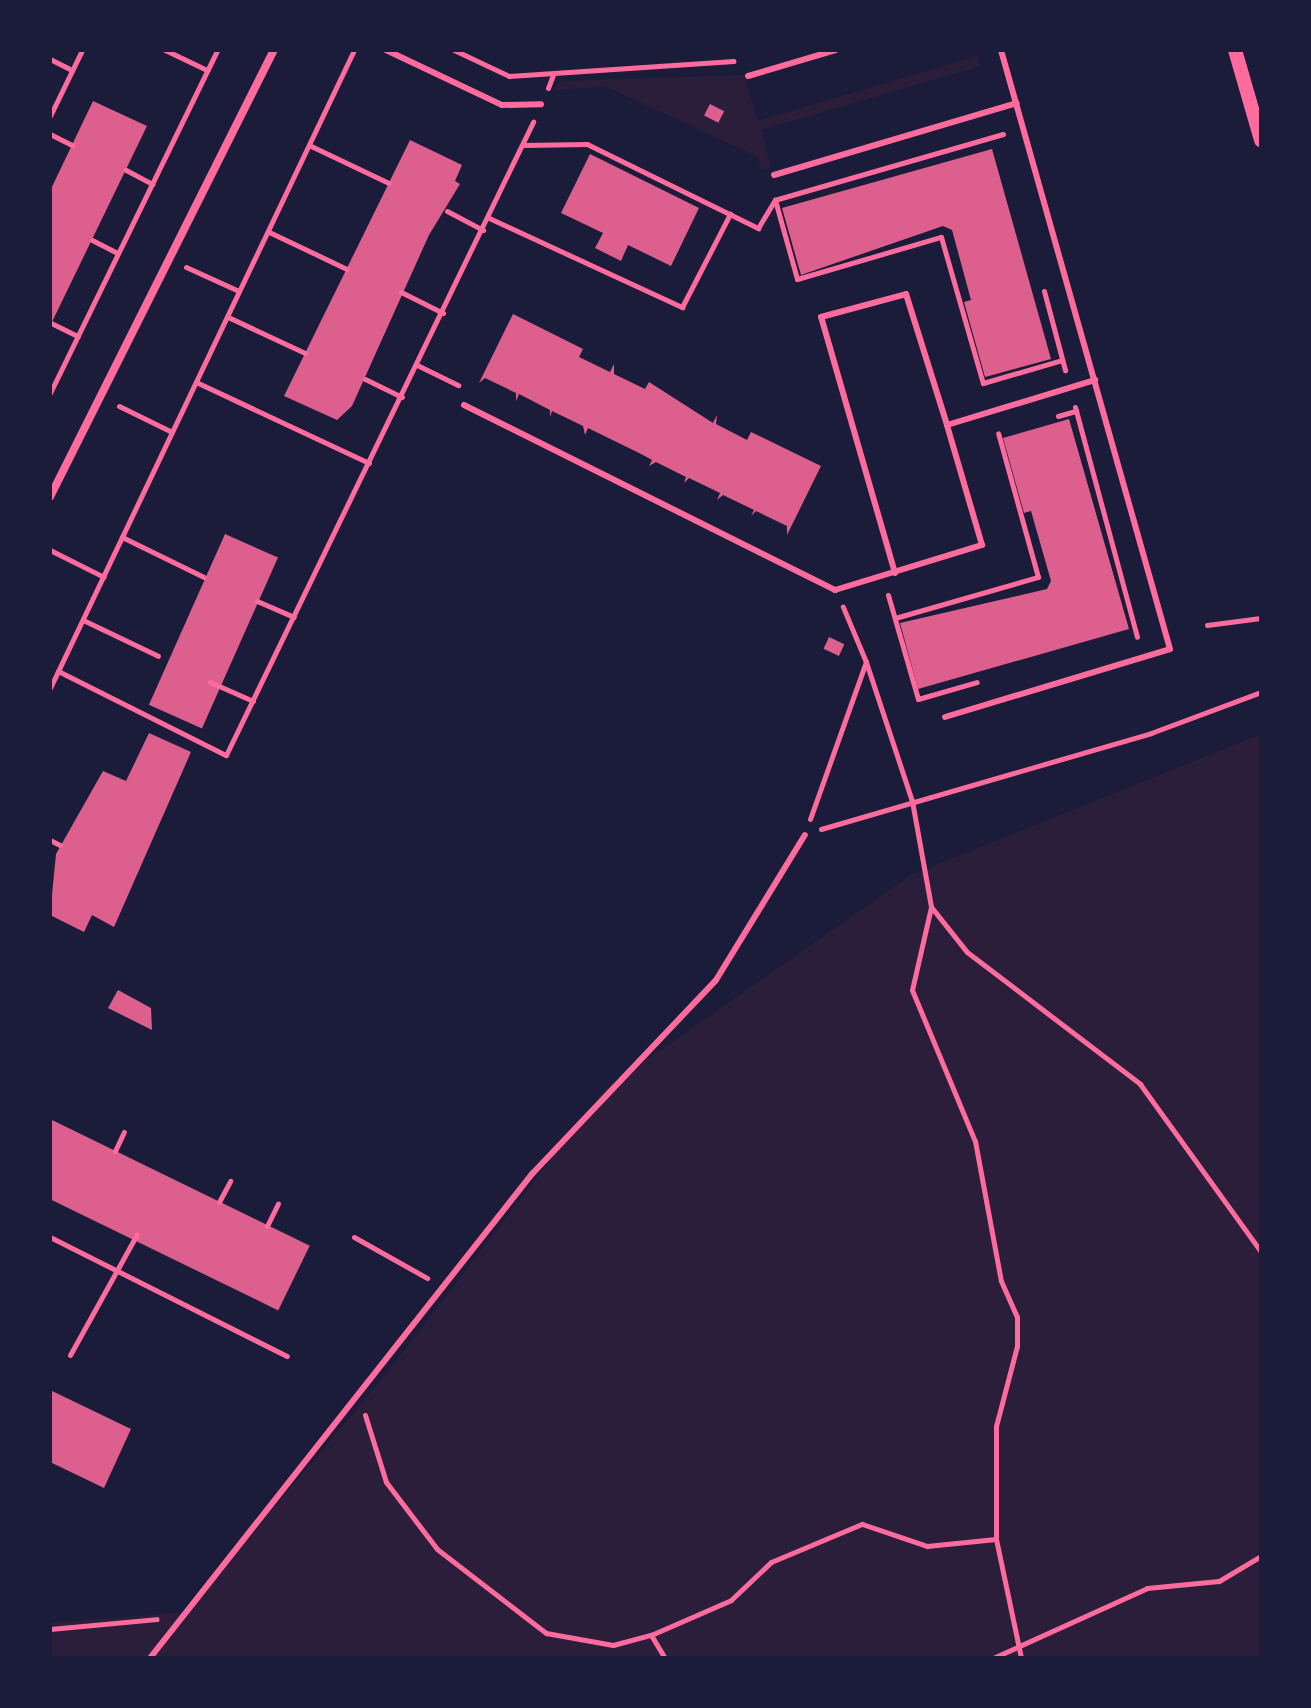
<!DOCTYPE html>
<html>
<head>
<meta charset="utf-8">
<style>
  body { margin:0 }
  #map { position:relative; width:1311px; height:1708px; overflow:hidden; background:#1b1b3a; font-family:Jost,sans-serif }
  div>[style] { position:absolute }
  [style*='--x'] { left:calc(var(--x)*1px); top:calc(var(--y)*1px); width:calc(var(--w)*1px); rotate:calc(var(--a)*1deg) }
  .green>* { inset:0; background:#2a1e3b }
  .building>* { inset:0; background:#dd5f8e; transform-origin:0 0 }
  .path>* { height:5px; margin:-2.5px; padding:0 2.5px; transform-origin:2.5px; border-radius:2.5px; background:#ff6b9d }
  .service>* { height:6px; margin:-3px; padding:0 3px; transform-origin:3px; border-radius:3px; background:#ff6b9d }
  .minor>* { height:8px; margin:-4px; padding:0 4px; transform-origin:4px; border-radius:4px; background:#ff6b9d }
  .tertiary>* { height:14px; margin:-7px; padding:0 7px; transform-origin:7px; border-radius:7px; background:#ff6b9d }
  span { translate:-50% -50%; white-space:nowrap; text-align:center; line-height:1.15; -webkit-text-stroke:8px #1b1b3a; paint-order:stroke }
  .frame { position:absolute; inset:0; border:52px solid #1b1b3a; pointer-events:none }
</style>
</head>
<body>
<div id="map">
  <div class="green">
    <div style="clip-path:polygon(977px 56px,981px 66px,761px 130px,771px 167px,761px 170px,758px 157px,607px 87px,553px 90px,560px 81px,744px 75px,758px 121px)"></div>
    <div style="clip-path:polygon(1261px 734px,1261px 1658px,50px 1658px,50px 1623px,187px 1612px,385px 1375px,605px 1089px,911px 875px)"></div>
  </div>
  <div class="building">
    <div style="clip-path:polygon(93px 101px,147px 126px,50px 326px,50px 191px)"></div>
    <div style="left:710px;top:104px;width:16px;height:13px;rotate:27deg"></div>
    <div style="clip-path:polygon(410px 140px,462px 165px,455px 181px,460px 184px,429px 235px,352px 406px,337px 420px,284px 396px)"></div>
    <div style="clip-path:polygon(992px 149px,1051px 359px,985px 377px,964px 302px,971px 300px,952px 230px,943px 226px,801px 275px,782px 208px)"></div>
    <div style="clip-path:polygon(590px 154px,699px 208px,671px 266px,628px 245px,621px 261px,595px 248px,603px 233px,561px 213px)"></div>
    <div style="clip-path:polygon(513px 314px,583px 349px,579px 357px,610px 372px,614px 364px,614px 374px,645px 389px,649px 382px,713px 423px,717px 415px,716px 424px,747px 440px,751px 432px,821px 466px,787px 535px,787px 526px,756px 511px,751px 516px,754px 510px,723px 495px,717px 500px,720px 493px,689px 478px,684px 483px,686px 477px,656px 462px,649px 466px,652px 460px,643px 455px,588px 428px,585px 435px,583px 426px,552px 411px,550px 417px,550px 410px,519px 394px,516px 401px,516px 393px,485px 378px,479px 383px)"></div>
    <div style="clip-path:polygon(1069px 419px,1129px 629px,918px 689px,900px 623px,1047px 589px,1051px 581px,1031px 511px,1024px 513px,1003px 438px)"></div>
    <div style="left:225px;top:534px;width:58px;height:187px;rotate:24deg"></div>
    <div style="left:829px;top:637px;width:17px;height:13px;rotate:25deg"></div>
    <div style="clip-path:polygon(149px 733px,191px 752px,114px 927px,92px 915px,84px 932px,50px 915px,56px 854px,103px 771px,126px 781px)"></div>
    <div style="clip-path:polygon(118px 990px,151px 1008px,152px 1030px,108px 1008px)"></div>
    <div style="left:50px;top:1119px;width:289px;height:72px;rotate:26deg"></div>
    <div style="clip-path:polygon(50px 1390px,131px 1429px,104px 1488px,50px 1462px)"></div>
  </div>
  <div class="path">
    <div style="--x:165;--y:50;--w:47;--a:25.5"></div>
    <div style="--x:454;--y:50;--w:61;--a:25.3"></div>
    <div style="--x:509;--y:76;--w:225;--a:-3.8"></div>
    <div style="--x:50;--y:59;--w:25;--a:27"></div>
    <div style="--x:548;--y:88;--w:14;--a:-69"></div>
    <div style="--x:50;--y:116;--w:73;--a:-64.1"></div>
    <div style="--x:50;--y:134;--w:25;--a:27"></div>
    <div style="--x:1003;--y:134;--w:237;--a:163.9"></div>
    <div style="--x:775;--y:200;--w:82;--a:74.4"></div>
    <div style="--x:797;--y:279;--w:150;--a:-16.3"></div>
    <div style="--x:941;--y:237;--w:152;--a:74"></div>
    <div style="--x:983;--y:383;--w:82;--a:-16.2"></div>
    <div style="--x:523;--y:145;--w:64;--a:-0.9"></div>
    <div style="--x:587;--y:144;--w:191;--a:26.2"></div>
    <div style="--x:758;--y:228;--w:33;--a:-59"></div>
    <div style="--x:311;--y:146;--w:86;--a:25.4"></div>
    <div style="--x:126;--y:170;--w:30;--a:28"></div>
    <div style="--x:447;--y:211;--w:41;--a:27.8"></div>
    <div style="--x:489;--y:218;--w:213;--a:24.8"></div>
    <div style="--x:682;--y:307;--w:105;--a:-62.7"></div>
    <div style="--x:269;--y:232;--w:86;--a:25.4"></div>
    <div style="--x:92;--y:240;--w:29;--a:27"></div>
    <div style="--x:186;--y:267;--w:58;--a:24.4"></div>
    <div style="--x:1044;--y:291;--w:82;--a:75.1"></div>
    <div style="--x:401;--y:292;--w:47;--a:26.6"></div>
    <div style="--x:228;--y:317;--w:85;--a:25.1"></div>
    <div style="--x:51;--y:323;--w:30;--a:26"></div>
    <div style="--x:417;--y:365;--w:46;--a:26"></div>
    <div style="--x:365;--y:379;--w:41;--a:25.9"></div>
    <div style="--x:196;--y:382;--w:191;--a:25.1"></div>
    <div style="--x:50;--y:393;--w:381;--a:-64"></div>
    <div style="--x:119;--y:406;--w:59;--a:26.1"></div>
    <div style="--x:1075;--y:407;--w:238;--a:74.9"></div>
    <div style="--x:1058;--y:416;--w:19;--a:-16"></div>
    <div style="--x:122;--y:537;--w:91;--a:26"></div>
    <div style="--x:50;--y:550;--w:60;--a:26.6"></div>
    <div style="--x:888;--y:595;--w:108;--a:73.9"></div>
    <div style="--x:918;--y:699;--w:61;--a:-16.1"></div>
    <div style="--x:257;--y:601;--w:40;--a:23.4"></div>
    <div style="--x:895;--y:618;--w:149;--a:-16"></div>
    <div style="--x:1038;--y:577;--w:149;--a:-105.5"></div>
    <div style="--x:83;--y:620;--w:83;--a:25.6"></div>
    <div style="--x:1207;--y:625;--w:54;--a:-7.4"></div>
    <div style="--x:866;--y:662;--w:146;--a:71.7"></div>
    <div style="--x:912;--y:801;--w:108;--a:79.8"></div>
    <div style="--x:931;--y:907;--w:85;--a:102.9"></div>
    <div style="--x:912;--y:990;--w:164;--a:67.4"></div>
    <div style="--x:975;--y:1141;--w:142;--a:79.5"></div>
    <div style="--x:1001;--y:1281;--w:39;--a:66"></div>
    <div style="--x:1017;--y:1317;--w:29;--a:90"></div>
    <div style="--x:1017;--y:1346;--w:83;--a:104.7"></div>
    <div style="--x:996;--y:1426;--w:113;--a:90"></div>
    <div style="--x:996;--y:1539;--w:122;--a:78.1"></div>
    <div style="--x:58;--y:671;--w:188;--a:26.6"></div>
    <div style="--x:226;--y:755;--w:704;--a:-64.13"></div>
    <div style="--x:210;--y:682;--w:47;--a:23.8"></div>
    <div style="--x:50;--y:688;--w:707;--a:-64.52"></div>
    <div style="--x:810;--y:819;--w:167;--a:-70.4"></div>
    <div style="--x:866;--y:662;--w:60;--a:-112.7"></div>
    <div style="--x:821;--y:829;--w:344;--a:-16.2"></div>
    <div style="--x:1151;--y:733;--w:117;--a:-20.4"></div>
    <div style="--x:50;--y:840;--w:11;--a:27"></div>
    <div style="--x:932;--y:908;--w:56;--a:51.5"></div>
    <div style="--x:967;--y:952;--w:218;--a:37.3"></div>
    <div style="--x:1140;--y:1084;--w:207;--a:54.2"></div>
    <div style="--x:115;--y:1151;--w:21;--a:-65"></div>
    <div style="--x:219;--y:1202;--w:24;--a:-62"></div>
    <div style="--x:267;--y:1226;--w:25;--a:-64"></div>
    <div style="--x:50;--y:1237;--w:265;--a:26.7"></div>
    <div style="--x:354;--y:1237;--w:84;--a:29.3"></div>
    <div style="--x:70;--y:1355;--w:138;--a:-61"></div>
    <div style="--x:365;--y:1415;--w:70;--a:72.6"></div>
    <div style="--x:386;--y:1482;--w:84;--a:52.7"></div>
    <div style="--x:437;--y:1549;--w:138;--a:37.6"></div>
    <div style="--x:546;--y:1633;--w:68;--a:10.2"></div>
    <div style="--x:613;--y:1645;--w:39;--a:-15"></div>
    <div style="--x:651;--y:1635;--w:87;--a:-23.6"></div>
    <div style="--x:731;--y:1600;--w:55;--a:-43.5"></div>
    <div style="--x:771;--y:1562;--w:99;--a:-22.7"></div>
    <div style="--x:862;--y:1524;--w:69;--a:18.7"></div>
    <div style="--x:927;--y:1546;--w:69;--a:-5.8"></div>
    <div style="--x:50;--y:1629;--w:107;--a:-5.3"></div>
    <div style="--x:651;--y:1635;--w:27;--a:59"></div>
    <div style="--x:993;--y:1658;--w:169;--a:-24.4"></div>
    <div style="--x:1147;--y:1588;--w:72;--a:-5.6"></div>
    <div style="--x:1219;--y:1581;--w:49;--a:-30.8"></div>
  </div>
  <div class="service">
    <div style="--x:386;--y:50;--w:128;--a:25.4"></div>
    <div style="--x:502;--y:105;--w:39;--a:-1"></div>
    <div style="--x:748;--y:76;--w:92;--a:-16.5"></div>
    <div style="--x:774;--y:175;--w:253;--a:-16.5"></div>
    <div style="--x:464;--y:405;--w:415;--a:26.5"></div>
    <div style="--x:835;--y:590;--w:154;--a:-17"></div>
    <div style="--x:982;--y:545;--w:125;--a:-106.3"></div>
    <div style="--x:947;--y:425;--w:155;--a:-16.9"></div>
    <div style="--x:895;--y:573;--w:266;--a:-106.1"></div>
    <div style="--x:821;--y:317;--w:88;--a:-15.1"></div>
    <div style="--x:906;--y:294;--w:137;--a:72.6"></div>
    <div style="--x:945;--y:717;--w:235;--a:-16.8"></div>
    <div style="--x:1170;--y:649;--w:622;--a:-105.76"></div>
    <div style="--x:150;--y:1658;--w:617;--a:-51.72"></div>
    <div style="--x:532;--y:1174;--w:267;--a:-46.5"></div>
    <div style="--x:716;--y:980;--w:170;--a:-58.5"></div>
  </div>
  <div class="minor">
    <div style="--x:50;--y:497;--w:500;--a:-63.4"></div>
  </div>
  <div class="tertiary">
    <div style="--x:1235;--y:50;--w:94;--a:73.9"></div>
  </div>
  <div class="frame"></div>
</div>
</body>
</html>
